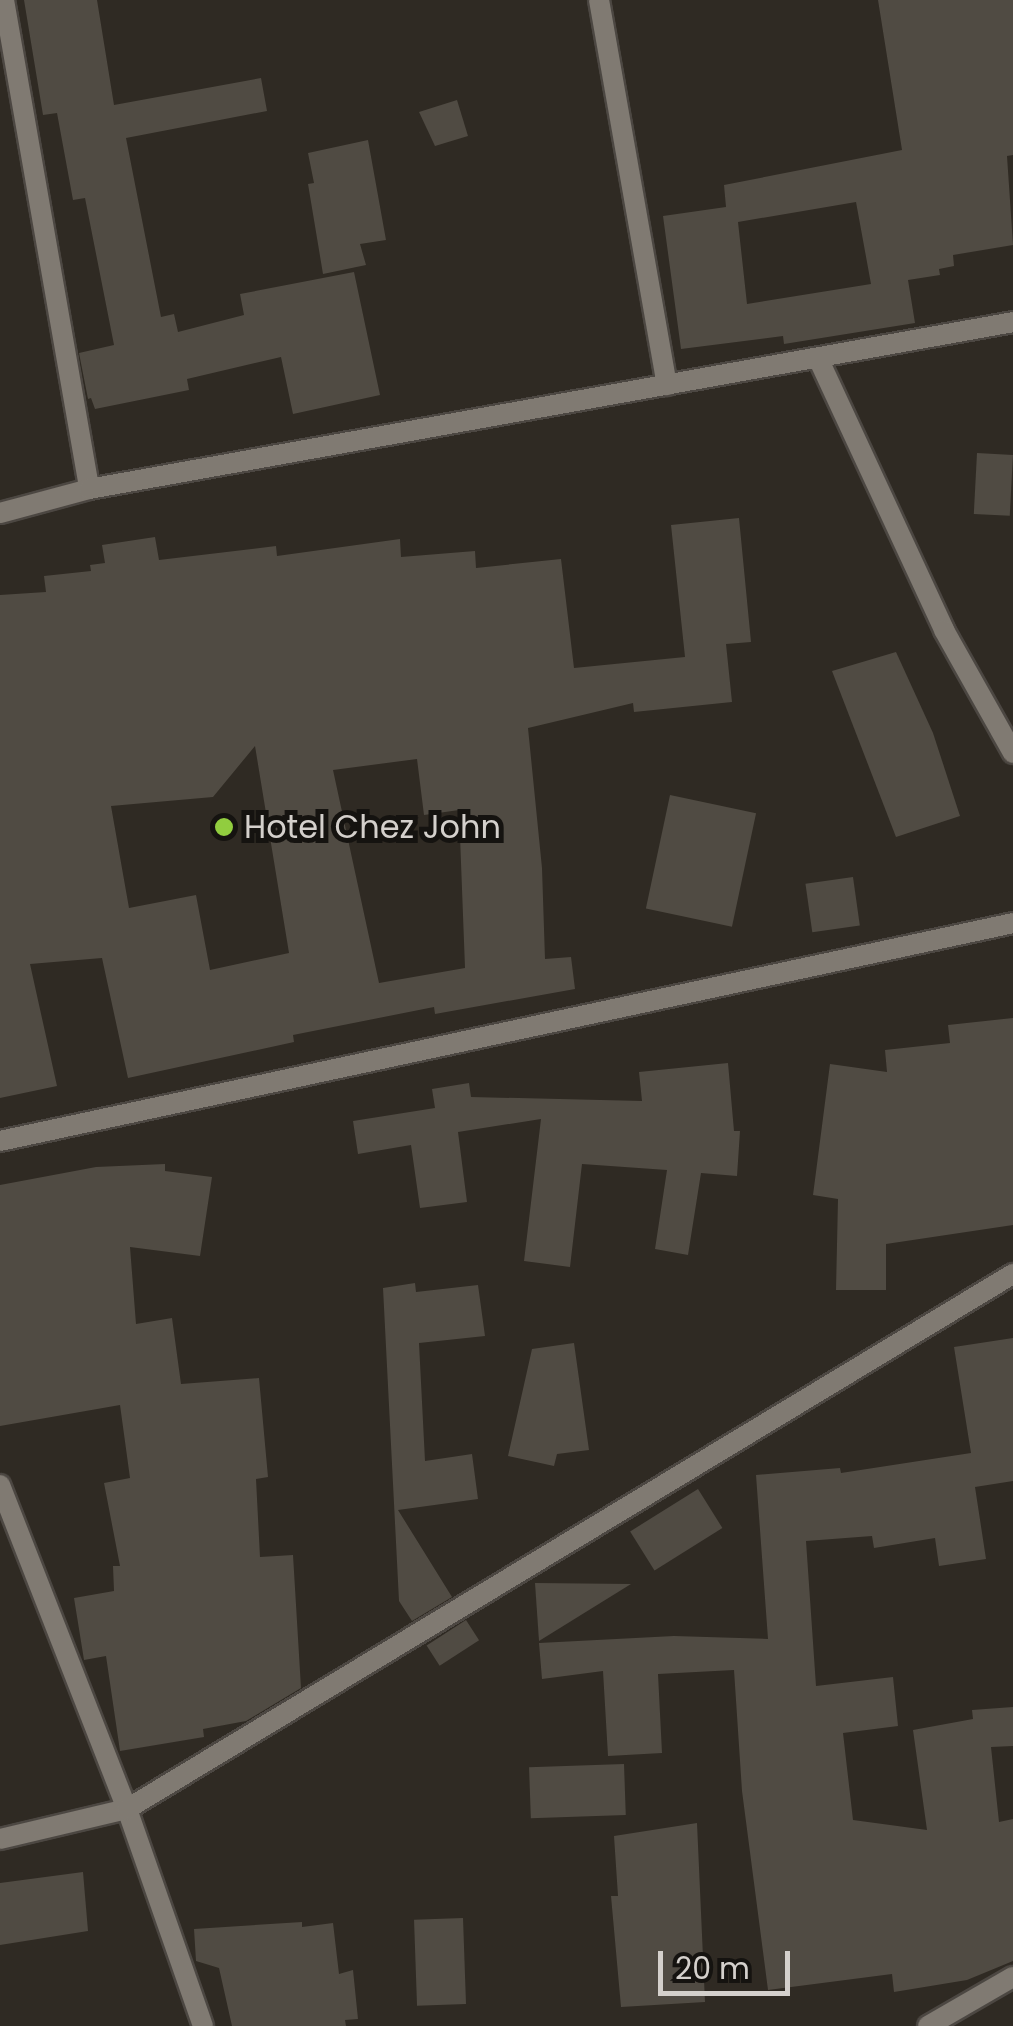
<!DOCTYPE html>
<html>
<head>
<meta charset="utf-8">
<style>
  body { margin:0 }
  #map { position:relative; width:1013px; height:2026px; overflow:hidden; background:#2f2a23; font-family:Poppins,sans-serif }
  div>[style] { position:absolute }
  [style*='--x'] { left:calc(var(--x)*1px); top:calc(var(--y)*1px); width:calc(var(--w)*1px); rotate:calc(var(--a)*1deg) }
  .building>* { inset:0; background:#504b43; transform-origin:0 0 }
  .roads { filter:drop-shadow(2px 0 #4c4742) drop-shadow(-2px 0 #4c4742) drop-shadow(0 2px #4c4742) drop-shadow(0 -2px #4c4742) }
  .street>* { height:20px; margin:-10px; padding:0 10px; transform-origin:10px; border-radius:10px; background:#807a72 }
  .dots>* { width:28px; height:28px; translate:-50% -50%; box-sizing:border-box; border:5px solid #151310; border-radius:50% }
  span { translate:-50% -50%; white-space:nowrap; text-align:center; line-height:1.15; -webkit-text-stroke:10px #151310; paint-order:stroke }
  .poi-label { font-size:32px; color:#d4d0cc }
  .left { translate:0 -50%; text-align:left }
  .scale { position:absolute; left:658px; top:1951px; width:132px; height:45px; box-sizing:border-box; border:5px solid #d4d0cc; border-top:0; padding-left:12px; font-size:30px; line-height:35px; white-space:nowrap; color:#d4d0cc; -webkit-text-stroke:8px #151310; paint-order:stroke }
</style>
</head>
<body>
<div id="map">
  <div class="building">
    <div style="clip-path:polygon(24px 0,97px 0,114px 105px,261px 78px,267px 111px,126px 138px,161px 317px,174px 314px,178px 332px,244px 315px,240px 294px,354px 272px,380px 395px,293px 414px,281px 357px,187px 379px,189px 390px,95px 409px,91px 398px,88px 399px,79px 353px,114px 345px,85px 198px,73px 200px,57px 113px,43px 115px)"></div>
    <div style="clip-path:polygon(evenodd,878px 0,1013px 0,1013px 155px,1007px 156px,1013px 245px,953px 255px,954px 266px,939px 269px,940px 275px,908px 280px,915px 323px,784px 344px,783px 336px,681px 349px,663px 216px,726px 207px,724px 185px,902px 150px,878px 0,856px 202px,871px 284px,747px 304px,738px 222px,856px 202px)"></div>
    <div style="clip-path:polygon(457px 100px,468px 136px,435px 146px,419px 112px)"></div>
    <div style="clip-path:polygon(368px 140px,386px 240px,360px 244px,366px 265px,323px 274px,308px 184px,314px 183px,308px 153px)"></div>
    <div style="left:977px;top:453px;width:36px;height:61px;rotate:3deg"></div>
    <div style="clip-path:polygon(evenodd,739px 518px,751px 642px,726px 644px,732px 702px,634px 712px,633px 703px,528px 728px,542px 868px,545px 959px,571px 957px,575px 989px,435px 1014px,434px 1007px,293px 1035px,294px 1042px,128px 1078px,102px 958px,30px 964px,57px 1086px,0 1098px,0 595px,46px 592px,44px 576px,91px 571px,90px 565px,105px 563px,102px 545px,155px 537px,159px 560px,276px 546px,277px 556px,400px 539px,401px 557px,475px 551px,476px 568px,561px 559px,574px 668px,685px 657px,671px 525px,739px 518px,255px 746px,289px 953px,210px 970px,196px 895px,129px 908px,111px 806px,213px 797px,255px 746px,739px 518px,417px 759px,424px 815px,459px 810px,465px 968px,379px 983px,333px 770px,417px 759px)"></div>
    <div style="clip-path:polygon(896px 652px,933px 733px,960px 816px,896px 837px,832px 671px)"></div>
    <div style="left:670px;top:795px;width:88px;height:116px;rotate:12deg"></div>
    <div style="left:853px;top:877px;width:49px;height:48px;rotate:82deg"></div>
    <div style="clip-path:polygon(1013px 1018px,1013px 1225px,886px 1244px,886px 1290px,836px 1290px,838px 1199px,813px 1195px,830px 1064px,887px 1072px,885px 1050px,950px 1043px,948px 1025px)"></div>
    <div style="clip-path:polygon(728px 1063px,734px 1131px,740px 1131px,737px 1176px,701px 1173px,688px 1255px,655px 1249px,667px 1170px,582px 1164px,570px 1267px,524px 1261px,541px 1119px,458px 1132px,467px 1202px,420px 1208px,411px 1145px,358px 1154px,353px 1121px,435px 1108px,432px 1089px,469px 1083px,471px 1097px,642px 1101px,639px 1072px)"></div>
    <div style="clip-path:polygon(165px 1164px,165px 1171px,212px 1177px,200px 1256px,130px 1247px,136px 1324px,172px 1318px,181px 1384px,259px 1378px,268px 1477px,256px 1479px,260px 1557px,293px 1555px,301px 1688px,246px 1721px,203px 1729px,204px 1737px,120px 1751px,106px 1656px,84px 1660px,74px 1598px,114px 1591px,113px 1566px,120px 1566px,104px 1483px,130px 1478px,120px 1405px,0 1426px,0 1185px,96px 1167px)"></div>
    <div style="clip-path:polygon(415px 1283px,416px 1292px,478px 1285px,485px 1336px,419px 1343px,425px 1461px,472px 1454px,478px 1499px,398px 1510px,452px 1597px,412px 1621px,399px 1601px,383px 1288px)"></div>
    <div style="clip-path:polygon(1013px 1338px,1013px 1481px,975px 1487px,986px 1559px,939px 1566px,935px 1538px,874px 1548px,872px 1536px,806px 1541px,816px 1686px,893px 1677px,898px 1726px,843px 1733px,853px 1820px,927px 1830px,913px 1730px,973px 1719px,972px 1710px,1013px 1707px,1013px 1746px,991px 1747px,999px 1822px,1013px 1819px,1013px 1961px,967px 1980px,894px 1992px,892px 1974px,768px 1990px,742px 1791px,734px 1670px,658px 1674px,662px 1753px,608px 1756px,603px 1671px,542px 1679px,539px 1643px,674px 1636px,768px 1639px,756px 1475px,840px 1468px,841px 1473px,971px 1453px,954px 1347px)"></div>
    <div style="clip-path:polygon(574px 1343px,589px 1450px,557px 1454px,554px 1466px,508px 1456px,532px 1349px)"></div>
    <div style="left:698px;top:1489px;width:46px;height:80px;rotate:58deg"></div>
    <div style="clip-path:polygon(535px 1583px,631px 1584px,539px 1641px)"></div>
    <div style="left:466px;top:1620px;width:24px;height:47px;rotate:57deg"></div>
    <div style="left:624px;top:1764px;width:51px;height:95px;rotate:88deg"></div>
    <div style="clip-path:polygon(697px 1823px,705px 2002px,621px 2007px,611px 1896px,618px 1896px,614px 1836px)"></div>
    <div style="clip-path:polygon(83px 1872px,88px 1931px,0 1945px,0 1883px)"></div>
    <div style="left:463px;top:1918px;width:86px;height:49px;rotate:88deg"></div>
    <div style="clip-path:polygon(302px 1922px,302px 1927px,333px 1923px,339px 1974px,353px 1970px,358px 2019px,345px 2020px,346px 2026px,232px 2026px,219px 1968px,196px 1961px,194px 1929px)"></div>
  </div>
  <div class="roads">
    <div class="street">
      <div style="--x:4;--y:0;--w:496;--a:80.1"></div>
      <div style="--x:599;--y:0;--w:391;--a:80"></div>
      <div style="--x:818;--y:358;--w:300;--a:65.1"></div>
      <div style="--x:944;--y:630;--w:141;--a:60.7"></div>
      <div style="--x:0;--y:513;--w:92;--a:-15.1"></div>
      <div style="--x:89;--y:489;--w:939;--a:-10.24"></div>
      <div style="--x:0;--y:1141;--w:1036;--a:-12.14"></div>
      <div style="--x:0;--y:1485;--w:348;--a:68.6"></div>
      <div style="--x:127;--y:1809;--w:230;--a:70.7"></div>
      <div style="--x:0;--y:1839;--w:130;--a:-13.3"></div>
      <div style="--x:127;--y:1809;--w:1035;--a:-31.13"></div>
      <div style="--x:928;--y:2026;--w:98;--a:-30"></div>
    </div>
  </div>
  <div class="dots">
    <div style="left:224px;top:827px;background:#91cd3f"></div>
  </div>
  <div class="poi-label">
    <span class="left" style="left:244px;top:827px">Hotel Chez John</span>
  </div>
  <div class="scale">20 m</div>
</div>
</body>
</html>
